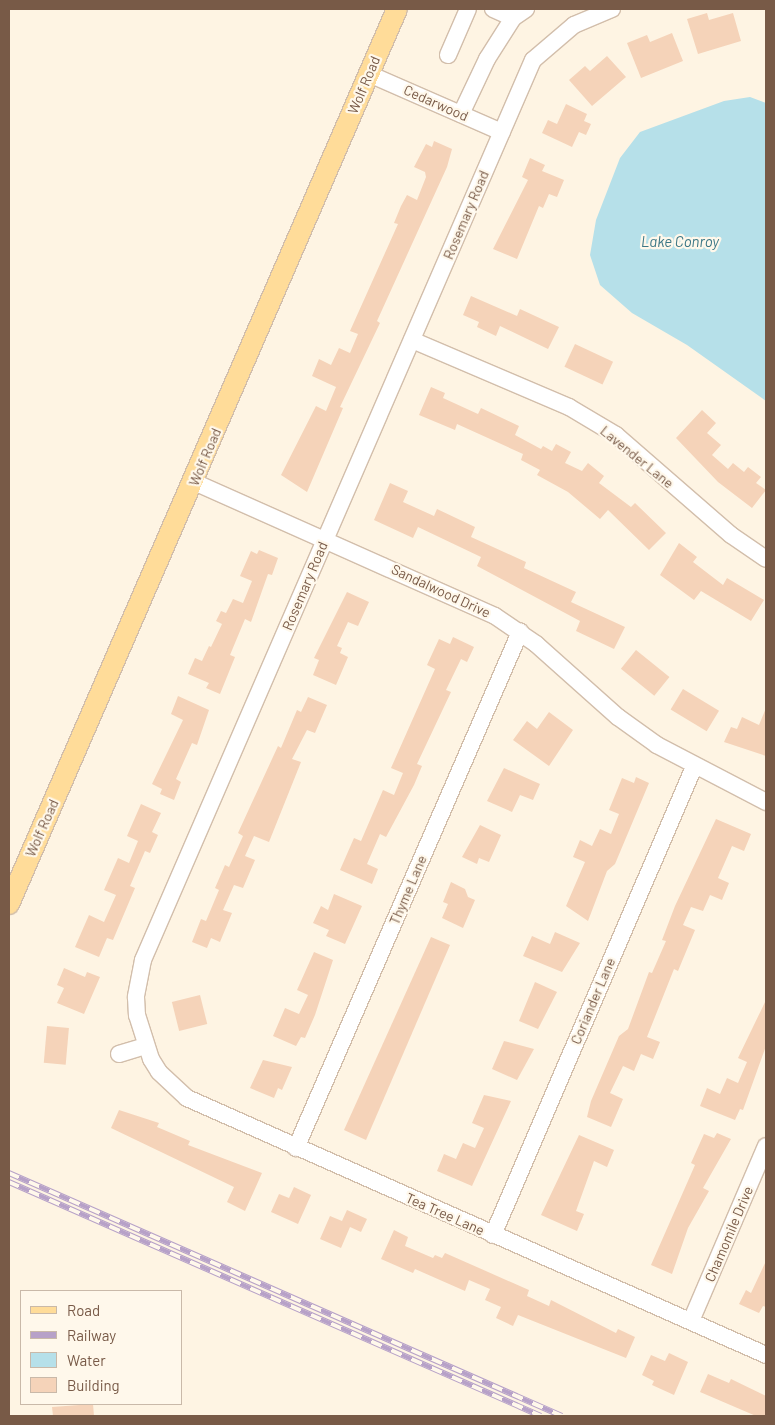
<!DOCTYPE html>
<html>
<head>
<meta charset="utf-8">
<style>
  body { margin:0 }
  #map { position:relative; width:775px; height:1425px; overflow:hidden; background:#fef4e3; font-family:Barlow,sans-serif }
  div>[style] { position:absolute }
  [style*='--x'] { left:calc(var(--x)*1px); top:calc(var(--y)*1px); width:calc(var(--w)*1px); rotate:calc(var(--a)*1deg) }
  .water>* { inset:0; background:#b6e0e9 }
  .building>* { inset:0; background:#f5d3b9; transform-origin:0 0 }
  .roads { filter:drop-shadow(1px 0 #d2beab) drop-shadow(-1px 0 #d2beab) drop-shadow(0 1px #d2beab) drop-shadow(0 -1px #d2beab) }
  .minor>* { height:16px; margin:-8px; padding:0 8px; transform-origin:8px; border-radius:8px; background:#fff }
  .major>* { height:20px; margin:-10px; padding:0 10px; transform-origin:10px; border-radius:10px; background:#ffdc99 }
  .rail>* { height:5.5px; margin-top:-2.75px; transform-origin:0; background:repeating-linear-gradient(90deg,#fff8eb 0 11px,#b7a1c8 0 22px); box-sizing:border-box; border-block:1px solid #b7a1c8 }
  span { translate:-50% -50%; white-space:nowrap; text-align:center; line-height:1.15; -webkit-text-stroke:4.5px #fff8eb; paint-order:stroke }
  .street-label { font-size:14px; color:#785a47 }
  .water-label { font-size:15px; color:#3c7786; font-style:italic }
  .frame { position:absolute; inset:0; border:10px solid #785a47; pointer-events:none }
  .legend { position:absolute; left:20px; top:1290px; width:162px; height:115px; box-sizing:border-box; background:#fff8eb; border:1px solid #c9b9a9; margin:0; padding:6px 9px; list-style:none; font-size:15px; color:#785a47 }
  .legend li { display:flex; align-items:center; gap:10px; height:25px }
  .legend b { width:25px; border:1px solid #c9b9a9 }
</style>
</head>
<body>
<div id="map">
  <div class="water">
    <div style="clip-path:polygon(750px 97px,766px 103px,766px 401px,687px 345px,632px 313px,600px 285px,590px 255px,596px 220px,620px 158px,640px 132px,724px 101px)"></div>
  </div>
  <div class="building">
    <div style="clip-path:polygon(707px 13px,709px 20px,733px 13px,741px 41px,698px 54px,687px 19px)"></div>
    <div style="clip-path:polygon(672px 33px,683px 61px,641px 78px,627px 43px,647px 35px,650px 42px)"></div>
    <div style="clip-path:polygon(607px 56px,626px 77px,592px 106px,569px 80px,585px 66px,590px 71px)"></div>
    <div style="clip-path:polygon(566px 104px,587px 114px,584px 121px,591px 124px,586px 135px,579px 132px,572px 147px,542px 133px,548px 120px,557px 124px)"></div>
    <div style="clip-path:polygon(434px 141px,452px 149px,447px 167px,377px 321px,380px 323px,340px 407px,343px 408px,307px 492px,281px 475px,316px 406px,326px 411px,336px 387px,312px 376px,319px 359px,331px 365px,339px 348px,350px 353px,358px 334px,350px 331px,398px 224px,394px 223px,401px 206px,407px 195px,417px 200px,426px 177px,425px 172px,414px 167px,426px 144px,432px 147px)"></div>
    <div style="clip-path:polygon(530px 158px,545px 165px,542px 171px,564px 180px,557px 197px,549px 194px,543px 208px,539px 206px,517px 259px,493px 249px,528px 180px,522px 177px)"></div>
    <div style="clip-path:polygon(471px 296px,517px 316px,520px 309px,559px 327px,548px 349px,500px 326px,496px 336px,477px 327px,479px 322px,463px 315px)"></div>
    <div style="left:575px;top:344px;width:42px;height:25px;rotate:25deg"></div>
    <div style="clip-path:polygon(431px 387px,445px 393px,443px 398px,478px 414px,481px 408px,519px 426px,515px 435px,541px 449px,543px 446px,552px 451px,556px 444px,571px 452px,565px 463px,582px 471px,588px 463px,604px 476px,599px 483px,631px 507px,635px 503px,666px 533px,649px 550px,608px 510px,600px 519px,568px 492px,537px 475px,540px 470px,521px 460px,523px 454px,457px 424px,455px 430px,419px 415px)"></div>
    <div style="clip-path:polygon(702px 410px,716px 423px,707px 433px,721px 445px,712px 455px,728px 469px,733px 463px,744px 472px,748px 467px,761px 477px,756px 483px,766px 490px,752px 508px,718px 482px,676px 438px)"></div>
    <div style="clip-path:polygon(390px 483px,408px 491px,403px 502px,434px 516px,437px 509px,475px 527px,471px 537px,526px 562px,524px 568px,576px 592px,571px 602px,625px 627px,614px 649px,576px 631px,580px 621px,477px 566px,481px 557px,418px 527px,413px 538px,374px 520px)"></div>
    <div style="clip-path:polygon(679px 543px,697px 557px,693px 562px,723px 585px,727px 578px,764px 600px,751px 621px,701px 591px,694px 600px,660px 575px)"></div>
    <div style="clip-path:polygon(259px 550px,278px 558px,272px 575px,268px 574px,251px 622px,245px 619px,230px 655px,235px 657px,220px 694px,206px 688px,209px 683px,188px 674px,195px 658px,202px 661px,209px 646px,211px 647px,222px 624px,216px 621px,221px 611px,226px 613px,233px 599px,243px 603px,252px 581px,240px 576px,251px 551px,257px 554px)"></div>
    <div style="clip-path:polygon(347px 592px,369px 602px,358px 626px,348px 622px,337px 646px,342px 648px,340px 653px,348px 657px,336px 685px,313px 675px,319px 660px,314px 658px)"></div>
    <div style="clip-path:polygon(453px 637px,474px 647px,467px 662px,461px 659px,446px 690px,451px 692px,417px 764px,422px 766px,414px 785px,386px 837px,380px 834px,367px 864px,378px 869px,372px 884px,340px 870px,354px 838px,361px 841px,383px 790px,394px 795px,403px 773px,391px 768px,435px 669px,427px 665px,439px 639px,450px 644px)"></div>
    <div style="left:636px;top:650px;width:43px;height:24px;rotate:39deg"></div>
    <div style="left:683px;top:689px;width:42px;height:24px;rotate:31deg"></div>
    <div style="clip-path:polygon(178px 696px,209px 710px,197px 745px,192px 743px,176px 779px,181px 782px,174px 800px,160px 794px,162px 789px,152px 784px,183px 720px,171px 714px)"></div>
    <div style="clip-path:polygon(308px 697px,327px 705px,315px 733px,307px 730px,292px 759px,301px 762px,269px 842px,254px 836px,245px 856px,255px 860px,243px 888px,234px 885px,223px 910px,232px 913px,220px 942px,211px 938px,207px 948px,192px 942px,201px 919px,206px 921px,219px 890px,215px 888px,225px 865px,229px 867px,243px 836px,238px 833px,278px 746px,281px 748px,297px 710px,301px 712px)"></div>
    <div style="clip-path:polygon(766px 708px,766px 756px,724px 742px,731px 727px,737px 729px,742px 717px,759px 725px)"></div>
    <div style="clip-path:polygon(549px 712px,573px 730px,549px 766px,513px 740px,527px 721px,537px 729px)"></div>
    <div style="clip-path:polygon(504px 768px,540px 784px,533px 800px,520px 795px,512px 812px,487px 801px)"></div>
    <div style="clip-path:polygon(636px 777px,649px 783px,615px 864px,607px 871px,588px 921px,566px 906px,585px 862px,573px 857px,580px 840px,592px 846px,600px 829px,611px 834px,619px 814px,609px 810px,622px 778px,634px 783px)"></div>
    <div style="clip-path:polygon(141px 804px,161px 813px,152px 832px,158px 835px,150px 853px,145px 851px,130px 886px,135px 888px,113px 940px,107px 938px,99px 957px,75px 947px,89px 915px,104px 922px,116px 895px,104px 890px,118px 858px,129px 863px,138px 841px,127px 836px)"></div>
    <div style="clip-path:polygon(716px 819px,751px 834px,744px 851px,732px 846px,718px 878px,729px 883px,722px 900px,710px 895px,703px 911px,691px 907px,683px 925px,695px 930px,678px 971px,674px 969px,647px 1037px,660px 1042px,653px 1059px,641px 1054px,634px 1071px,623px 1066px,610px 1093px,623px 1099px,611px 1127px,587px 1117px,591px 1101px,619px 1036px,628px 1029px,649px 972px,652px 973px,666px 941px,662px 940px,675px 906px)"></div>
    <div style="clip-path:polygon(480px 825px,501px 835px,489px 862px,479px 858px,477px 864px,462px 857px)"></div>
    <div style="clip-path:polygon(451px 882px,465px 889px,468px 897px,475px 900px,463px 928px,442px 918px,448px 904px,443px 902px)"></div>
    <div style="clip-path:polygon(334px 894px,362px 906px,345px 944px,326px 936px,329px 930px,313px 923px,321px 906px,328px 910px)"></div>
    <div style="clip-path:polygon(555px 932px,580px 943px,562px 972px,523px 956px,532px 936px,550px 944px)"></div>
    <div style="clip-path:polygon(431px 937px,450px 945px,366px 1140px,344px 1130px)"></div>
    <div style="clip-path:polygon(314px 952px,333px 960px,315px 1015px,305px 1038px,301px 1037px,296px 1046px,273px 1036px,285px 1008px,299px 1014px,308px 995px,297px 990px)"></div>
    <div style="clip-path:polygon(64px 968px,85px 977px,87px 972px,100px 977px,84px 1014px,57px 1003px,64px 988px,57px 985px)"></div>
    <div style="clip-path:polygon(535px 982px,557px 992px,538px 1029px,519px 1021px)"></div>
    <div style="left:200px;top:995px;width:30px;height:29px;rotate:76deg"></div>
    <div style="clip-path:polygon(766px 1000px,766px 1046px,743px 1110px,740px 1109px,735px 1120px,700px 1106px,707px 1088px,720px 1094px,727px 1078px,738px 1083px,747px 1062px,738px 1058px)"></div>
    <div style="left:47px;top:1026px;width:22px;height:37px;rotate:5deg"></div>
    <div style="clip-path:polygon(504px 1041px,534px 1049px,517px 1080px,492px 1069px)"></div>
    <div style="clip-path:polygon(263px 1060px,292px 1067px,282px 1090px,278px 1088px,274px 1098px,250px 1088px)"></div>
    <div style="clip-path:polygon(484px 1095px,511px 1101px,472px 1186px,437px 1171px,444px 1154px,456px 1159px,463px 1143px,475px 1148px,484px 1128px,472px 1123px)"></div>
    <div style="clip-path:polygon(119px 1110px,159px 1123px,157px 1127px,190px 1141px,188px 1145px,262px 1173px,245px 1211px,227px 1202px,234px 1187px,111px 1128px)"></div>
    <div style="clip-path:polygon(717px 1133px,731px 1139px,703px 1188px,709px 1191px,688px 1228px,672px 1274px,651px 1265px,695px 1165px,691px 1163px,704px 1134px,714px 1138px)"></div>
    <div style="clip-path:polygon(579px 1135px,614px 1150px,607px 1167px,594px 1161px,576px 1211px,584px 1214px,577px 1231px,541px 1215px)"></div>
    <div style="clip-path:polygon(294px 1187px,311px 1195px,298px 1224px,271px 1212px,279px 1194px,289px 1198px)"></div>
    <div style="clip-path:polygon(347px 1210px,367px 1219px,361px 1232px,350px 1227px,341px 1248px,320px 1239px,330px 1216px,342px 1221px)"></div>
    <div style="clip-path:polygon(394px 1230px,408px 1237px,405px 1246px,433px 1258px,435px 1255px,442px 1258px,445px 1253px,529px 1290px,527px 1296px,549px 1306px,551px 1300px,616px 1333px,618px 1329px,635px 1337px,626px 1358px,518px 1315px,513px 1326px,496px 1318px,501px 1307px,485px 1300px,490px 1289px,469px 1280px,465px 1291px,415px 1269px,413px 1273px,381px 1259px)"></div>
    <div style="clip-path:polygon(766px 1261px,766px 1307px,763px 1306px,759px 1313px,739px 1304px,746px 1290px,751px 1293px)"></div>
    <div style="clip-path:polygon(669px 1353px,688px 1362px,674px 1395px,652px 1385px,654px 1381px,642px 1375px,651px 1355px,665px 1361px)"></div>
    <div style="clip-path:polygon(708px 1374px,729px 1383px,731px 1379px,766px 1396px,766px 1416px,756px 1416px,700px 1392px)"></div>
    <div style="clip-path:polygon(93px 1404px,94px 1416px,53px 1416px,52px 1407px)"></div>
  </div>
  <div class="roads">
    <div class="minor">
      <div style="--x:493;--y:9;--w:22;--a:24"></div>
      <div style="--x:612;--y:9;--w:41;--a:157.2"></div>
      <div style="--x:574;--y:25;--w:54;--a:139.5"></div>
      <div style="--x:533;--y:60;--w:981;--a:113.43"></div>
      <div style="--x:143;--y:960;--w:38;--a:101"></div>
      <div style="--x:136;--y:997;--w:18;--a:87"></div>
      <div style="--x:137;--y:1015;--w:46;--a:72.3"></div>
      <div style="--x:151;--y:1059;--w:15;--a:58"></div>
      <div style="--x:159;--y:1072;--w:38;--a:43"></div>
      <div style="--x:187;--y:1098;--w:633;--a:23.93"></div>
      <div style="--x:448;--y:55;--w:50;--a:-66.5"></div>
      <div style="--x:369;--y:74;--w:145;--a:23.6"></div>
      <div style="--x:461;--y:114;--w:61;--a:-64.7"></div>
      <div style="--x:487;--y:59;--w:49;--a:-57.6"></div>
      <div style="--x:513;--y:18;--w:16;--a:-35"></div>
      <div style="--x:412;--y:340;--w:171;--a:23.1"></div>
      <div style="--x:569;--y:407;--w:55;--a:30.8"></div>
      <div style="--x:616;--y:435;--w:152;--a:41"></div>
      <div style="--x:731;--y:535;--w:42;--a:34.4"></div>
      <div style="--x:194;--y:482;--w:329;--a:24"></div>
      <div style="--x:495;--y:616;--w:50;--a:34.3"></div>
      <div style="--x:536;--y:644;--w:110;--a:41.7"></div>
      <div style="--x:618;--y:717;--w:48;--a:35.7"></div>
      <div style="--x:657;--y:745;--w:123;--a:27.6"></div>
      <div style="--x:119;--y:1054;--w:28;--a:-17"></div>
      <div style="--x:296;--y:1148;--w:563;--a:-66.53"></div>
      <div style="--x:493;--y:1235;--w:509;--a:-66.76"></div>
      <div style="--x:691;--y:1321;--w:190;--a:-66.8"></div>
    </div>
    <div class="major">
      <div style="--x:9;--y:904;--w:975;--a:-66.56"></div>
    </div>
  </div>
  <div class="rail">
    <div style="--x:9;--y:1173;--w:604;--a:23.72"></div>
    <div style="--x:9;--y:1182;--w:581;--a:23.74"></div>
  </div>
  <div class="street-label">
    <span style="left:364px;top:85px;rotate:-67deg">Wolf Road</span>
    <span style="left:436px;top:103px;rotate:24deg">Cedarwood</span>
    <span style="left:466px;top:215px;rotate:-67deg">Rosemary Road</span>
    <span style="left:205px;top:457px;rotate:-67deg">Wolf Road</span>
    <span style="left:637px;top:457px;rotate:39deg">Lavender Lane</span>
    <span style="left:305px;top:586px;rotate:-67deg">Rosemary Road</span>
    <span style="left:441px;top:591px;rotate:25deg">Sandalwood Drive</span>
    <span style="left:42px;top:828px;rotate:-66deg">Wolf Road</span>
    <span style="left:408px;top:890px;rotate:-67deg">Thyme Lane</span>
    <span style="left:593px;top:1001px;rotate:-67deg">Coriander Lane</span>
    <span style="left:445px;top:1214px;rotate:24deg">Tea Tree Lane</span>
    <span style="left:729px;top:1234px;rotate:-67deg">Chamomile Drive</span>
  </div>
  <div class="water-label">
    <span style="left:680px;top:242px">Lake Conroy</span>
  </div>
  <div class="frame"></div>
  <ul class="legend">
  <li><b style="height:6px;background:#ffdc99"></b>Road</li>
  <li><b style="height:6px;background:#b7a1c8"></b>Railway</li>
  <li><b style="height:14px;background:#b6e0e9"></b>Water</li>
  <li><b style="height:14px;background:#f5d3b9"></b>Building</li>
  </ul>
</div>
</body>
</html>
